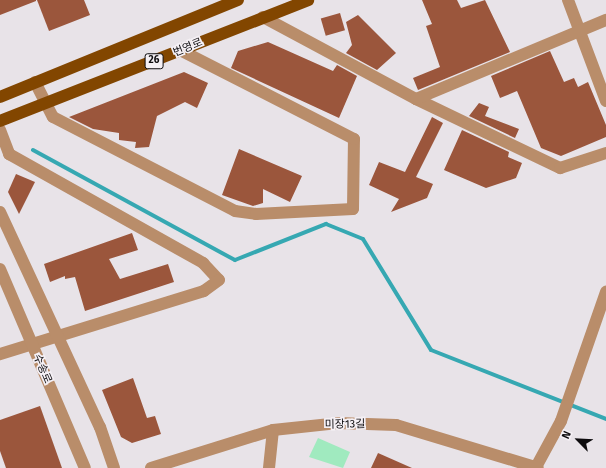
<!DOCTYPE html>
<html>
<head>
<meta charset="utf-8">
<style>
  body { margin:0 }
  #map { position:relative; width:606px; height:468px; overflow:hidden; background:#e8e3e8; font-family:"Fira Sans","Noto Sans KR",sans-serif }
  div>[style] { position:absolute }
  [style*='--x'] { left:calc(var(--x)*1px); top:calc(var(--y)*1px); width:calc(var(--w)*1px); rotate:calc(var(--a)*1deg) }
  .green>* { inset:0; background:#a0eabf }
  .stream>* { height:4px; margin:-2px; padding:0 2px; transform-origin:2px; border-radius:2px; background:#36a8b2 }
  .building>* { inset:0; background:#9b563c; transform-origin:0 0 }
  .minor>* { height:12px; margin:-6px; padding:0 6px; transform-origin:6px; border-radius:6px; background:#b98d6a }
  .major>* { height:12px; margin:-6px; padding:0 6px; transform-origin:6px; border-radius:6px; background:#824600 }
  span { translate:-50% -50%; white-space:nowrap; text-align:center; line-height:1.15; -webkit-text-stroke:3.5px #f5f0f5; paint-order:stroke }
  .shield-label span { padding:1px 3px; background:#f5f0f5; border:1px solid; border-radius:3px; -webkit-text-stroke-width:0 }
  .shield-label { font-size:10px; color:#0d0b0d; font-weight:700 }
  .street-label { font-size:11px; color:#0d0b0d }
  .north { position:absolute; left:558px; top:420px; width:40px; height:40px; -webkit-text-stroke:3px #f5f0f5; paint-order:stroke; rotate:294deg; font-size:11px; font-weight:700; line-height:16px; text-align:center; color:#0d0b0d }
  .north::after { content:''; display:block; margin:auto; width:14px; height:18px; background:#0d0b0d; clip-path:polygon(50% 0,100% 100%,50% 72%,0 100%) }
</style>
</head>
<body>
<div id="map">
  <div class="green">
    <div style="clip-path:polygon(318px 438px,350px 452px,343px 468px,309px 457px)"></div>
  </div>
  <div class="stream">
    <div style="--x:33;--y:150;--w:230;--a:28.6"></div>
    <div style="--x:235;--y:260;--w:98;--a:-21.6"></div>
    <div style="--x:326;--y:224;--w:40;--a:22"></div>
    <div style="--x:363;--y:239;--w:130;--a:58.5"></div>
    <div style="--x:431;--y:350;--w:188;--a:21.5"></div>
  </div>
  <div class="building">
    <div style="clip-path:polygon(0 0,36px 0,36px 1px,0 15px)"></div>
    <div style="clip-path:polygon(37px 0,84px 0,90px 15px,49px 31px)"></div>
    <div style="clip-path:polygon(422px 0,457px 0,461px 8px,485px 0,510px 52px,418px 90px,413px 78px,440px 67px,426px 26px,432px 24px)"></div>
    <div style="left:340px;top:13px;width:18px;height:20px;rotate:74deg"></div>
    <div style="clip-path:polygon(358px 15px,396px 53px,377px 70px,346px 53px,352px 45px,346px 22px)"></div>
    <div style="clip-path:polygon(268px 42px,333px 71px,337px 65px,357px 76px,339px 118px,231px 68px,238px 51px)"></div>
    <div style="clip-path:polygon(550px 51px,564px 82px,574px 78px,578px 87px,588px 82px,606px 125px,606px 137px,561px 156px,541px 148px,517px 91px,500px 98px,491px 76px)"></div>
    <div style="clip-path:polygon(184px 72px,208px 83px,197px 108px,185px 102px,157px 116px,149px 147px,135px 148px,136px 142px,119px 140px,119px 133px,93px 129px,69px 117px)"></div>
    <div style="clip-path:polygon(479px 103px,489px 107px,485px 116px,519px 129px,515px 138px,469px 116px)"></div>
    <div style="clip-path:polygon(432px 117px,443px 123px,416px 177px,433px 184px,427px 198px,391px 212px,399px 199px,369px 185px,379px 162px,405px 172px)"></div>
    <div style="clip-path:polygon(462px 130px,509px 152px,508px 157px,522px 163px,516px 178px,486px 188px,444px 170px)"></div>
    <div style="clip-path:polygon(239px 149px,302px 176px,290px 202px,263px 189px,263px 203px,253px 206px,222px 195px)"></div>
    <div style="clip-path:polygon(16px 174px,35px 182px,19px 214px,8px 192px)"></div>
    <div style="clip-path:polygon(132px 233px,138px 250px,109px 259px,120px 279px,168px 264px,174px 282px,85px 311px,75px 277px,65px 279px,65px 276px,50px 282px,44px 264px)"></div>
    <div style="clip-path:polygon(133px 378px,147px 418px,155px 416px,161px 434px,132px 443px,121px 437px,102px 390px)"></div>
    <div style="clip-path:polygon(40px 406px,62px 468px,6px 468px,0 451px,0 420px)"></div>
    <div style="clip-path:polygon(378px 453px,412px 468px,371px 468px)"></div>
  </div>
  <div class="minor">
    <div style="--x:568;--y:0;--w:108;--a:69.4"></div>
    <div style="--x:263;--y:17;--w:174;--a:28.2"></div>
    <div style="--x:416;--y:99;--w:160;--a:25.6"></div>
    <div style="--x:560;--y:168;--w:48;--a:-18.1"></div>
    <div style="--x:35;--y:82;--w:39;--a:63"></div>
    <div style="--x:53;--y:117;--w:205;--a:27.3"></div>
    <div style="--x:235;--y:211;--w:21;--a:8"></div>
    <div style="--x:256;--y:214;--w:97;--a:-3"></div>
    <div style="--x:353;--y:209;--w:70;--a:-89.2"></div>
    <div style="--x:354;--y:139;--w:193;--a:-152.9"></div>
    <div style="--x:416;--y:99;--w:206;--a:-22.6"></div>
    <div style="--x:0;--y:130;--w:26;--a:69"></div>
    <div style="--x:9;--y:154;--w:223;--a:29.3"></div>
    <div style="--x:203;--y:263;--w:23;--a:47"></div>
    <div style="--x:219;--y:280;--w:19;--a:144"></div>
    <div style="--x:204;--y:291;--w:214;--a:162.8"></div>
    <div style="--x:0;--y:212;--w:237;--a:65.1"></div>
    <div style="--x:100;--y:427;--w:43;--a:71.1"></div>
    <div style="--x:0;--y:269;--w:216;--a:66.9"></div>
    <div style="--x:536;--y:467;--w:52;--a:-61.5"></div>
    <div style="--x:561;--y:421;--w:137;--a:-70.8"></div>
    <div style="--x:151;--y:468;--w:128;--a:-17.3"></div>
    <div style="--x:273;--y:430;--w:65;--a:-6.1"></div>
    <div style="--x:338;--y:423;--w:58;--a:2"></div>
    <div style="--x:396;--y:425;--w:148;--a:16.8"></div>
    <div style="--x:269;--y:468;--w:38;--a:-84"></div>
  </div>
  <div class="major">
    <div style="--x:0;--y:97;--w:257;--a:-22.2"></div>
    <div style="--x:0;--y:121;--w:331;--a:-21.4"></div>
  </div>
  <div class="shield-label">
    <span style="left:154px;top:61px">26</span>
  </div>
  <div class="street-label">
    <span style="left:188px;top:48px;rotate:-22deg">번영로</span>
    <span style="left:42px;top:369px;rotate:67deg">수송로</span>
    <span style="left:345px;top:425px;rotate:-1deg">미장13길</span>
  </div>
  <div class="north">N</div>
</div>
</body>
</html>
